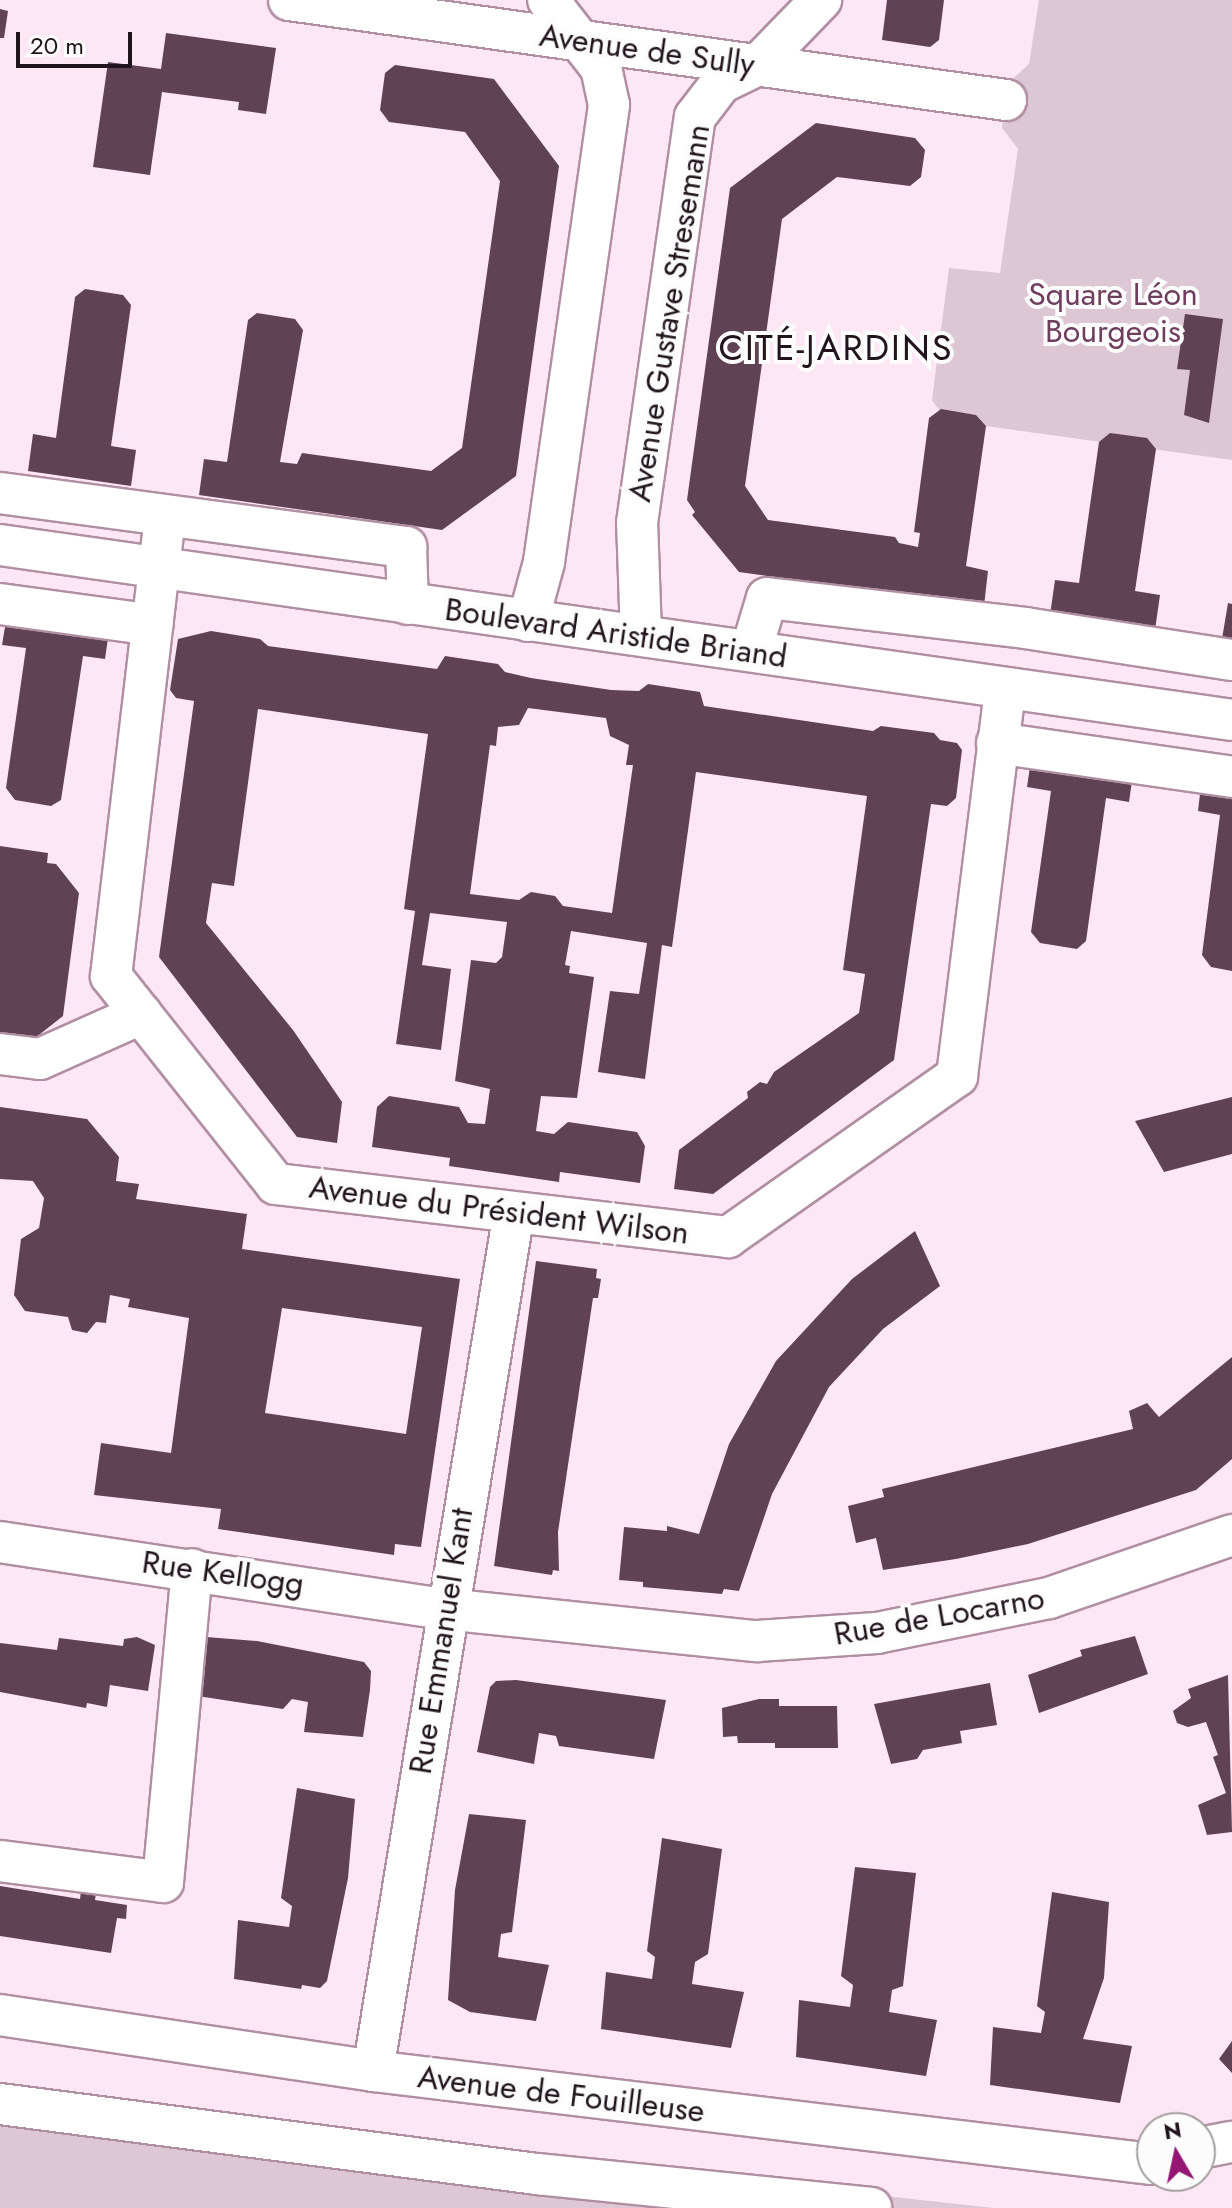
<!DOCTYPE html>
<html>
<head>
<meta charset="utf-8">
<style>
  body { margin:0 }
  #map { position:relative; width:1232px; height:2208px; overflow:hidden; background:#fee7f4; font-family:Jost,sans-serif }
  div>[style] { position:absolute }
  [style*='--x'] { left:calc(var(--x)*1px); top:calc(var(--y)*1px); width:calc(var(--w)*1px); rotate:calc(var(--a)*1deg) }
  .green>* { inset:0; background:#ddc7d4 }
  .building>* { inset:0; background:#604255 }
  .roads { filter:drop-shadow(2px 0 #b18fa3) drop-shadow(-2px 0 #b18fa3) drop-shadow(0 2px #b18fa3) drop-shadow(0 -2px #b18fa3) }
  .minor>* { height:40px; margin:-20px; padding:0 20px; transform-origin:20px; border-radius:20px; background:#fff }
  span { translate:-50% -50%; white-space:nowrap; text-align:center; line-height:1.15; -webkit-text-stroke:8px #fcfcfc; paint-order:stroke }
  .street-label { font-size:32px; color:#21141c }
  .park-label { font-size:32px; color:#6f3e5e }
  .quarter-label { font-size:36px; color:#21141c; letter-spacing:2px }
  .north { position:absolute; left:1136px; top:2112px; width:80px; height:80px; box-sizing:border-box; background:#fcfcfc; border:2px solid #a49fa2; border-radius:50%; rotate:351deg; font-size:22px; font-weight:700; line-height:32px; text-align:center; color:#21141c }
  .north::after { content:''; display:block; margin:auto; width:28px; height:36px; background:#941873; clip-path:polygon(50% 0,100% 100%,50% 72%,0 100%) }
  .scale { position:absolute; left:16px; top:32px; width:116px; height:36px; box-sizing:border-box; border:4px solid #21141c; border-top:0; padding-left:10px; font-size:24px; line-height:28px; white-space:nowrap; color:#21141c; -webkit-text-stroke:6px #fcfcfc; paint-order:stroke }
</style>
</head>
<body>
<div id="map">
  <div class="green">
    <div style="clip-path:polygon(1039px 0,1232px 0,1232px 460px,986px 426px,976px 415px,939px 410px,932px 400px,949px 268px,1000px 273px,1018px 149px,1002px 128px,1009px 82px,1029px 64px)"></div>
    <div style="clip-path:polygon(0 2083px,423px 2146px,994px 2208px,0 2208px)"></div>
  </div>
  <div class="building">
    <div style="clip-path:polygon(887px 0,944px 0,939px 40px,930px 47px,882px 40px)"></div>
    <div style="clip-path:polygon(0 9px,8px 11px,4px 38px,0 38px)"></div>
    <div style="clip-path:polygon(166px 33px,276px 48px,266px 114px,238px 110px,239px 102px,162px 92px,150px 175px,93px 167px,108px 62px,161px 69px)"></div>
    <div style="clip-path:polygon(395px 65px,494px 79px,559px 166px,516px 476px,442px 530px,199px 495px,204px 459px,227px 462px,248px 320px,257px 313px,295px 319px,303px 330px,280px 462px,297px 464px,302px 453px,431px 471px,462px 448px,500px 181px,465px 132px,389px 122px,380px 110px,385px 73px)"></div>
    <div style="clip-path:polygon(816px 123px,915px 138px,925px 150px,921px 177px,910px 186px,837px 177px,782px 219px,745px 486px,768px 520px,895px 537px,899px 543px,918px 547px,920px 533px,914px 532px,929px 418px,941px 409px,976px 415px,986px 426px,966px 566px,988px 571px,984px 606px,739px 572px,692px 515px,695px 512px,687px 500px,730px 188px)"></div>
    <div style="clip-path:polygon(85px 289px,123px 295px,131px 305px,111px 446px,136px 450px,131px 486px,28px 471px,33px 434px,56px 438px,75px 297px)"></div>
    <div style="clip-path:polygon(1185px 314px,1223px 319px,1209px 423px,1184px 415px,1190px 370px,1177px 369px)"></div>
    <div style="clip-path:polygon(1110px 433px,1147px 438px,1156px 449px,1135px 591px,1160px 595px,1155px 630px,1050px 615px,1055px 580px,1079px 583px,1099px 442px)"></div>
    <div style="clip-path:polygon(1228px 603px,1232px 604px,1232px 640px,1222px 639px)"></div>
    <div style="clip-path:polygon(8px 609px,110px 624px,105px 659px,83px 656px,61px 800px,51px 806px,15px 800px,6px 788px,26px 648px,2px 645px)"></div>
    <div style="clip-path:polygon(evenodd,211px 631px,260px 639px,268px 646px,437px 669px,445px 656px,498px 664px,505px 672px,531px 678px,611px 690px,639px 691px,648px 684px,700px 692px,704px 706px,873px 731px,881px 726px,934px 733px,940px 740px,957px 743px,962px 750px,956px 798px,947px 806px,931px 804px,894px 1060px,713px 1194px,674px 1189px,679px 1150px,748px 1098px,747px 1092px,760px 1082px,767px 1084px,774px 1072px,859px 1013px,865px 974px,843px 970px,867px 796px,696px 772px,672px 947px,662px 945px,645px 1079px,598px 1072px,610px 991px,639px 994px,647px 943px,571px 931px,565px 965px,570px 966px,569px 973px,594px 977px,577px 1098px,541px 1096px,536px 1131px,554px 1134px,568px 1122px,637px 1132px,645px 1146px,640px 1183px,560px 1172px,559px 1182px,449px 1166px,450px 1158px,372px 1147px,377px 1107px,389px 1096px,459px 1107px,468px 1123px,485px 1124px,490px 1089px,455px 1081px,471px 960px,496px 963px,502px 957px,507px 922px,430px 913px,422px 965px,451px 969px,441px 1050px,396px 1044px,415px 911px,404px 909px,428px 734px,258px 709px,234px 886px,212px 883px,206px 923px,293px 1030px,342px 1102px,337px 1143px,297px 1137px,159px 957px,194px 701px,176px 698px,170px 690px,178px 639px,211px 631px,528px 708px,606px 718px,610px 736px,629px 745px,626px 765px,633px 765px,612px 913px,563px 906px,555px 896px,531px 892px,519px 900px,470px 894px,490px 745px,496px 746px,498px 727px,519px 725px,528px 708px)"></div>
    <div style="clip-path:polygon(1032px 753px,1134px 767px,1129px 802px,1106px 798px,1086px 941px,1077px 949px,1040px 943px,1031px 932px,1051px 791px,1027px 787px)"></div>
    <div style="clip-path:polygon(1202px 777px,1232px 781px,1232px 971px,1211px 967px,1202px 955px,1220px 815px,1198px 811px)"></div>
    <div style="clip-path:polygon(0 846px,48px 853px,47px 863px,56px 864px,79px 893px,63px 1016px,30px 1042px,0 1038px)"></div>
    <div style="clip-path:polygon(1232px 1097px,1232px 1154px,1164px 1172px,1135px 1121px)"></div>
    <div style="clip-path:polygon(evenodd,0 1107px,87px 1119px,119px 1157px,116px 1181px,139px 1184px,136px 1199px,247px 1214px,242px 1249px,460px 1279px,421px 1547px,395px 1544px,394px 1555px,218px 1529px,221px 1509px,94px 1495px,101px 1443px,171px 1453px,189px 1318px,128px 1307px,130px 1299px,110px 1295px,106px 1323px,96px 1322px,87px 1333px,72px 1330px,68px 1317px,25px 1311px,14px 1295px,21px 1239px,39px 1228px,44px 1198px,33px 1181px,0 1179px,0 1107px,282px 1308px,422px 1327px,406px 1434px,265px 1413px,282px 1308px)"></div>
    <div style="clip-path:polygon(915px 1231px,940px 1286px,883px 1329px,829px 1387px,772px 1494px,739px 1591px,724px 1589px,722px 1594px,643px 1587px,643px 1582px,619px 1580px,624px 1527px,667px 1531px,667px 1526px,699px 1534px,729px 1444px,776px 1361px,852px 1279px)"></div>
    <div style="clip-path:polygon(536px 1261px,597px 1269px,596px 1278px,601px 1279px,598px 1298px,593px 1298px,558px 1532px,559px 1571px,553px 1570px,552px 1575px,494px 1566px)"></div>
    <div style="clip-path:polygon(1232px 1357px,1232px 1459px,1196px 1490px,1028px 1544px,956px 1559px,883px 1570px,876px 1538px,856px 1543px,848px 1506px,884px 1497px,882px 1489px,1133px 1429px,1129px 1411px,1147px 1403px,1159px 1417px)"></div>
    <div style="clip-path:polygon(194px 1636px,257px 1641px,364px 1662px,371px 1671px,370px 1690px,363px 1737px,304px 1732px,308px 1702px,292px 1699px,283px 1709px,191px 1695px)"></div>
    <div style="clip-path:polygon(1135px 1636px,1148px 1674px,1039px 1713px,1028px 1675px,1082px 1656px,1080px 1650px)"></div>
    <div style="clip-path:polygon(137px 1637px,155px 1645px,148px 1691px,110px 1685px,107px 1707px,87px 1703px,86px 1708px,0 1692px,0 1643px,57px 1650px,59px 1638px,123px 1646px,124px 1639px)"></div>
    <div style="clip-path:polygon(1228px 1675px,1232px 1832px,1207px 1835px,1198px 1805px,1226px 1793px,1213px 1757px,1218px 1755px,1206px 1722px,1188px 1727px,1177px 1723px,1173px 1711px,1191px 1698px,1188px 1689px)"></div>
    <div style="clip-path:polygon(516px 1680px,666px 1700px,654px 1759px,559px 1746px,556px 1736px,539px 1733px,534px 1764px,477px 1752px,490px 1687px,496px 1681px)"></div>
    <div style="clip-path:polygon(990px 1683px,997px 1725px,960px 1731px,962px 1743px,923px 1750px,917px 1759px,891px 1764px,874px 1704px)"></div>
    <div style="clip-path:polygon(759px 1699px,779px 1699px,779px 1706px,837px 1706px,838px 1748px,775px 1748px,775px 1743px,738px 1743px,737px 1736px,723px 1737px,722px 1708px)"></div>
    <div style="clip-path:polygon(297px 1788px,355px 1799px,348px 1878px,327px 1981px,320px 1988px,302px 1985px,301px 1989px,234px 1979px,238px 1920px,289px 1927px,292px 1906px,281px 1898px)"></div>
    <div style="clip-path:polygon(469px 1814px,526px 1820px,512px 1932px,501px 1934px,498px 1957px,549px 1965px,536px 2021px,470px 2012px,448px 2000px,455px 1890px)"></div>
    <div style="clip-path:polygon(662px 1838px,722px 1849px,708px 1954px,695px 1962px,692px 1984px,744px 1992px,731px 2048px,601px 2029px,606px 1972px,652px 1979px,655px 1957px,647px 1951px)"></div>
    <div style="clip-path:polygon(855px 1867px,916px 1873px,903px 1986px,892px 1990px,889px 2012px,937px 2020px,926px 2076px,796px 2057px,799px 2000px,850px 2007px,853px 1985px,841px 1976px)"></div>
    <div style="clip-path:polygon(0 1886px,80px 1899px,81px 1891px,96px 1893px,95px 1900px,127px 1905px,126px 1919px,117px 1918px,111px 1953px,0 1936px)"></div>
    <div style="clip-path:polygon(1052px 1892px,1109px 1902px,1104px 1978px,1083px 2039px,1132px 2046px,1120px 2103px,990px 2085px,993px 2027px,1041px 2033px,1045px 2012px,1037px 2006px)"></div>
    <div style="clip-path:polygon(1232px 2041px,1232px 2073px,1219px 2059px)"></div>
  </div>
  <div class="roads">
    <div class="minor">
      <div style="--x:289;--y:0;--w:724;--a:7.94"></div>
      <div style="--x:0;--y:493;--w:410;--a:7.6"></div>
      <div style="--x:406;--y:547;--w:57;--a:88"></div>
      <div style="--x:165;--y:517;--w:462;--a:96.7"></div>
      <div style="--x:111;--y:976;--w:265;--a:51.6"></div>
      <div style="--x:276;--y:1184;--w:455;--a:6.7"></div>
      <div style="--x:728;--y:1237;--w:280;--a:-35.1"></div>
      <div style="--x:957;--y:1076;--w:391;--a:-82.9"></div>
      <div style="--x:0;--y:545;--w:1244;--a:8.08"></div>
      <div style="--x:0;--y:604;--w:154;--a:7.8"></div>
      <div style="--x:528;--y:621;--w:61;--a:-74.8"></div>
      <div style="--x:544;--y:562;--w:462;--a:-81.9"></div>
      <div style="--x:609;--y:105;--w:38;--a:-102"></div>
      <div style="--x:601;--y:68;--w:86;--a:-127.9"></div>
      <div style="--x:641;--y:635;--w:112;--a:-92"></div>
      <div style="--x:637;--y:523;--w:410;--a:-81.9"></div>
      <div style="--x:695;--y:117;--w:43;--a:-52.6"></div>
      <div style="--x:721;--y:83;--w:41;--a:-25.9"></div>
      <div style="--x:758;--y:65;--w:91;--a:-45.9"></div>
      <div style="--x:751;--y:651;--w:55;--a:-73.2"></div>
      <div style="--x:767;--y:598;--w:260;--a:6.6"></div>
      <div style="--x:1025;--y:628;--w:209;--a:8.8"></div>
      <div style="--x:997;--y:743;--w:237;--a:8.2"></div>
      <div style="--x:0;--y:1054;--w:40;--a:7.1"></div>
      <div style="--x:40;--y:1059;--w:111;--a:-24"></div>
      <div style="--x:0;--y:1542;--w:450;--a:8.6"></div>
      <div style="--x:445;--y:1609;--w:314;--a:5.9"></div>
      <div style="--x:757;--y:1641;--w:120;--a:-3.8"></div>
      <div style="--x:877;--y:1633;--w:176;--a:-11.5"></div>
      <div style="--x:1049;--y:1598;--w:194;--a:-19"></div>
      <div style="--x:0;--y:1861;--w:164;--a:7.3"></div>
      <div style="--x:163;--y:1882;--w:314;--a:-84.7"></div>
      <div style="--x:0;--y:2015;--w:377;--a:8.5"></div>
      <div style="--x:373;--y:2071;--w:785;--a:6.81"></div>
      <div style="--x:373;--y:2071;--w:870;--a:-80.68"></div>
      <div style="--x:0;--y:2104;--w:542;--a:7.43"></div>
      <div style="--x:537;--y:2174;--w:336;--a:5.8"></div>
      <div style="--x:1200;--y:2148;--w:33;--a:-11"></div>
    </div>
  </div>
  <div class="street-label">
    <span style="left:647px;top:50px;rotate:8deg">Avenue de Sully</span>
    <span style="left:669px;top:313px;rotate:-81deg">Avenue Gustave Stresemann</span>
    <span style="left:616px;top:633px;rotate:8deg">Boulevard Aristide Briand</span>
    <span style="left:499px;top:1210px;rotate:7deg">Avenue du Président Wilson</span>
    <span style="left:223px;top:1573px;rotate:8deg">Rue Kellogg</span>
    <span style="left:939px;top:1616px;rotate:-10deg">Rue de Locarno</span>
    <span style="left:441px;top:1641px;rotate:-81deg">Rue Emmanuel Kant</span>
    <span style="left:561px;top:2094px;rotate:7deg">Avenue de Fouilleuse</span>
  </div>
  <div class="park-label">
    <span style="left:1113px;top:313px">Square Léon<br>Bourgeois</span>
  </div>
  <div class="quarter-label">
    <span style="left:836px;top:348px">CITÉ-JARDINS</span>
  </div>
  <div class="north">N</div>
  <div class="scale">20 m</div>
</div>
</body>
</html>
